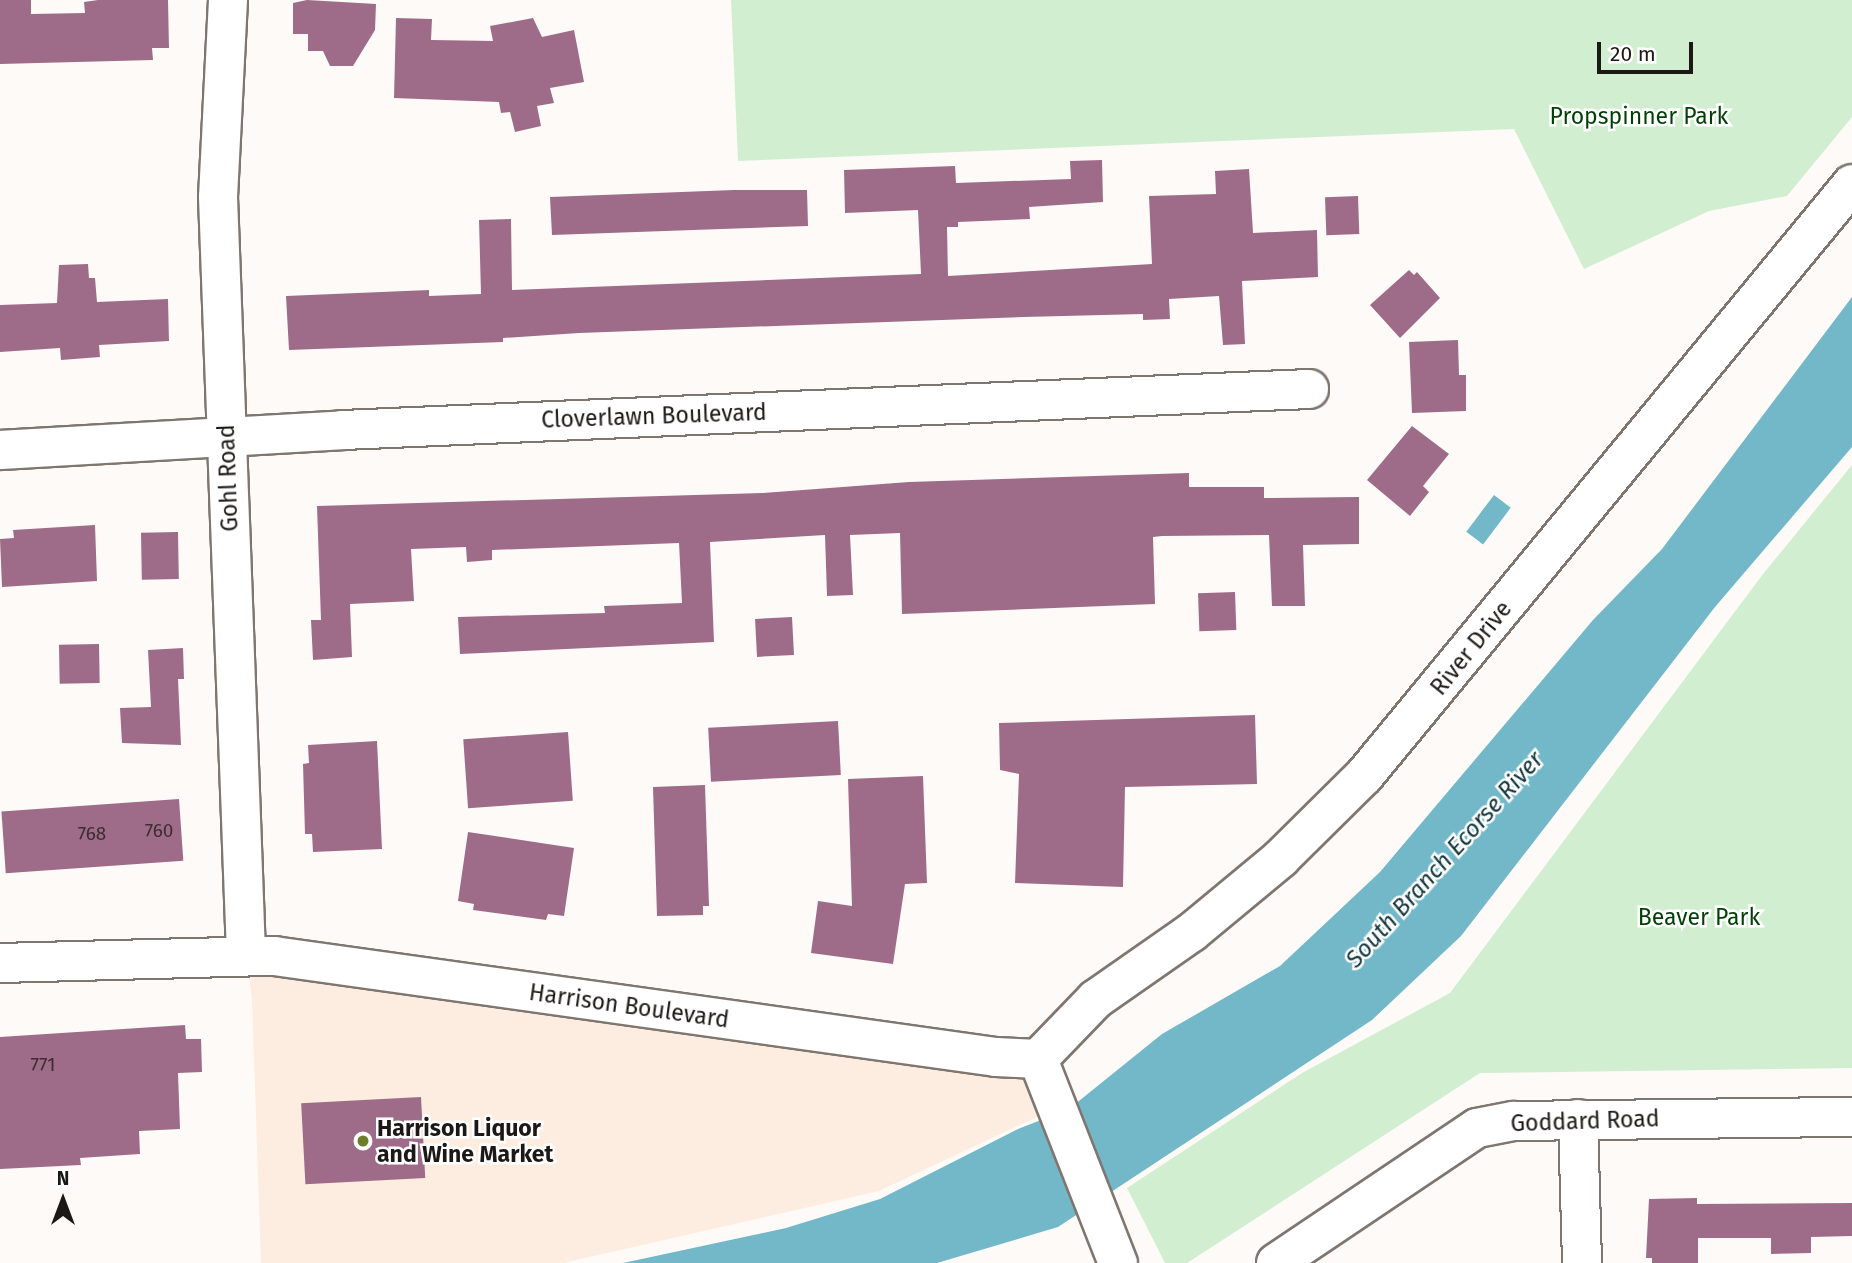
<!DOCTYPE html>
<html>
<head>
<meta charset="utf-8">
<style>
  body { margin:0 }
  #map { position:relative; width:1852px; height:1263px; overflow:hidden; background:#fefaf7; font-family:"Fira Sans",sans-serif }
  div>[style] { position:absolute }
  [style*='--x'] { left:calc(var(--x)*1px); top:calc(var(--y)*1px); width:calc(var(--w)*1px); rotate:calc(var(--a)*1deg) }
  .built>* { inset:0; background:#fdece0 }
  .green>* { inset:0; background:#d2eed0 }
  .water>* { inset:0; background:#72b8c9; transform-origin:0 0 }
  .building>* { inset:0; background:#9e6c88; transform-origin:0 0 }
  .roads { filter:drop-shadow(2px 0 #7f766f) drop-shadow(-2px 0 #7f766f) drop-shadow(0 2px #7f766f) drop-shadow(0 -2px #7f766f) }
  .minor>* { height:38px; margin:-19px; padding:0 19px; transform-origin:19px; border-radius:19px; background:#fff }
  .tertiary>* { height:38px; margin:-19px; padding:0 19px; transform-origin:19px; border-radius:19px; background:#fff }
  .dots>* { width:19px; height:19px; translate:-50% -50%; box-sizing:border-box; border:4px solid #fff; border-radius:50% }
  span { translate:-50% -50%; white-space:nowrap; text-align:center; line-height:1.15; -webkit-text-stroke:5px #fff; paint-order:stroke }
  .number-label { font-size:19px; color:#3c2d32 }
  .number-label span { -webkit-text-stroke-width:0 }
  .park-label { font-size:23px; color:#013f05 }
  .street-label { font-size:23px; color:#1b1816 }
  .poi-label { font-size:23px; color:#1b1816; font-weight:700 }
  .left { translate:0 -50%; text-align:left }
  .water-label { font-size:24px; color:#12353d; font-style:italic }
  .north { position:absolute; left:28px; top:1165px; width:70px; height:70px; -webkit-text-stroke:5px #fff; paint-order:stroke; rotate:0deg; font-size:19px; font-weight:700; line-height:28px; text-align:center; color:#1b1816 }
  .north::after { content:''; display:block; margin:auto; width:24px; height:32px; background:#1b1816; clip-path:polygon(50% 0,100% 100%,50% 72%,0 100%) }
  .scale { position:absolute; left:1597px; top:42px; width:96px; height:32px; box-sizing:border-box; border:4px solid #1b1816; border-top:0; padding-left:9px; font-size:21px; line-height:24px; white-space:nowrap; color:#1b1816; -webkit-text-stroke:5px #fff; paint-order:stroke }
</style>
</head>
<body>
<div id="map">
  <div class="built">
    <div style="clip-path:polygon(246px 955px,1038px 1059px,1058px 1107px,879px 1191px,563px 1263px,261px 1263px,252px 999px)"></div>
  </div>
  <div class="green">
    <div style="clip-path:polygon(731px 0,1852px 0,1852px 117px,1787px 196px,1709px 211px,1584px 269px,1514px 129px,738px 161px)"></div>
    <div style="clip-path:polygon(1852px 465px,1852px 1068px,1480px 1073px,1187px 1263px,1165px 1263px,1127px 1188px,1302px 1073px,1450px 993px,1763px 574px)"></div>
  </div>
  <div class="water">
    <div style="clip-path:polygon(1852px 297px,1852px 447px,1715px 607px,1461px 936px,1372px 1020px,1058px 1227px,937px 1263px,623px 1263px,786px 1228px,880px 1199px,1018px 1129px,1069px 1109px,1162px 1034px,1280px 966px,1380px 872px,1593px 620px,1662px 549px)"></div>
    <div style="left:1494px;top:495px;width:21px;height:46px;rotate:37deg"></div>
  </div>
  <div class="building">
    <div style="clip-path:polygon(0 0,31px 0,31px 14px,85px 13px,84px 2px,98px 0,168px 0,169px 48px,152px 48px,153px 60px,0 64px)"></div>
    <div style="clip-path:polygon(307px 0,376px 4px,375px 30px,353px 66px,330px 66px,323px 51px,308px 51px,308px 34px,293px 34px,293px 3px)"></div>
    <div style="clip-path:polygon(396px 18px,432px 19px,431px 40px,493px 41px,490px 26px,533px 18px,542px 37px,574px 30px,584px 82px,550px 88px,554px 103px,537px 106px,541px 126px,515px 132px,510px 112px,501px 113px,499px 102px,394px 98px)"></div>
    <div style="clip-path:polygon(1102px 160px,1103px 202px,1029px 207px,1030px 219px,958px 222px,958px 227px,947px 227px,948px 276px,1152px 264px,1149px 196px,1216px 194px,1215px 171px,1249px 169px,1253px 233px,1317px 230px,1318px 277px,1242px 281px,1245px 344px,1223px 345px,1219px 296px,1169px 299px,1170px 319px,1143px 320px,1143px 314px,1023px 317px,579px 333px,503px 338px,503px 342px,289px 350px,286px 296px,429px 290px,429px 296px,481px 294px,479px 220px,511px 219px,512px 290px,921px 274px,918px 210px,845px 213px,844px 170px,955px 166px,956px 183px,1071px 179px,1070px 161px)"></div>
    <div style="clip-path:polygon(734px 190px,807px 190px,808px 226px,552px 235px,550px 197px)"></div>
    <div style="left:1358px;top:196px;width:38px;height:33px;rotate:88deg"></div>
    <div style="clip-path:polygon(88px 264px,89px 278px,95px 278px,97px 302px,168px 299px,169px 341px,99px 345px,100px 357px,61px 360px,60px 348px,0 352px,0 305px,57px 303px,59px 265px)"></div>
    <div style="clip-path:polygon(1409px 270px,1414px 275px,1417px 272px,1440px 298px,1400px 338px,1370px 305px)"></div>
    <div style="clip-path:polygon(1458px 340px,1459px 375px,1466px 375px,1466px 411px,1412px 413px,1409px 342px)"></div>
    <div style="clip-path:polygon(1412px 426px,1449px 454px,1423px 486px,1429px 492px,1410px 516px,1367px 480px)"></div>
    <div style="clip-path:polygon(1189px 473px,1189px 487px,1264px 487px,1264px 498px,1359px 497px,1359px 544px,1303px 545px,1305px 606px,1272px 606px,1269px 535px,1162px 536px,1153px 537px,1155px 604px,902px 614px,900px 533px,850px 535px,853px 595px,827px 596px,825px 535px,710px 542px,714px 642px,460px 654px,458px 617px,605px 613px,604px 606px,682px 603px,679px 543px,492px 550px,492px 560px,467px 562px,466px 547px,411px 549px,414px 601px,350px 604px,352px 657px,313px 660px,311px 620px,321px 620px,317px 506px,763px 493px,909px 482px)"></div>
    <div style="clip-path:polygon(95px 525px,97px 581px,2px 587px,0 539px,14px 538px,13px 530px)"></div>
    <div style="left:178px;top:532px;width:47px;height:37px;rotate:89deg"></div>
    <div style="left:1235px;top:592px;width:38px;height:37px;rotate:88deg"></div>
    <div style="left:792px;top:617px;width:38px;height:37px;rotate:87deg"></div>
    <div style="left:99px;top:644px;width:39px;height:40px;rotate:89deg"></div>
    <div style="clip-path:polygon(183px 648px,184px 679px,178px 679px,181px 745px,122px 743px,120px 708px,151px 707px,148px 650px)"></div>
    <div style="clip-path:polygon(1255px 715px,1257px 784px,1125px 787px,1123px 887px,1015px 883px,1019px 774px,1000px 770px,999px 723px)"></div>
    <div style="left:838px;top:721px;width:54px;height:130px;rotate:87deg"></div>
    <div style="left:568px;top:732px;width:69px;height:105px;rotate:86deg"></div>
    <div style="clip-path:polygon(377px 741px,382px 849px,313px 852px,312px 834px,305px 834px,303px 764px,309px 763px,308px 745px)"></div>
    <div style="clip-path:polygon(923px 776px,927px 883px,905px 884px,893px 964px,811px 953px,818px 901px,852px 906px,848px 779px)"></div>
    <div style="clip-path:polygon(705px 785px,709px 906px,703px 906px,703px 915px,657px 916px,653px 787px)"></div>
    <div style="left:179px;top:799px;width:62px;height:178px;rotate:86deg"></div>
    <div style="clip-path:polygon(468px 832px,574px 848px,564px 916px,548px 914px,546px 920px,473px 910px,474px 904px,458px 901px)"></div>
    <div style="clip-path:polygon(185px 1025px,186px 1039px,201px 1039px,202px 1072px,178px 1073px,180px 1129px,139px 1131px,140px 1154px,80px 1158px,81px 1165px,0 1169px,0 1037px)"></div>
    <div style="left:421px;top:1097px;width:81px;height:120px;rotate:87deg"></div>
    <div style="clip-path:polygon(1697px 1198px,1697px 1204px,1852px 1203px,1852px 1236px,1811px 1237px,1811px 1253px,1771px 1254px,1771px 1238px,1698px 1238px,1698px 1263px,1652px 1263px,1652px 1258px,1646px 1258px,1649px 1199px)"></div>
  </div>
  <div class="roads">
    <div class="minor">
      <div style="--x:228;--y:0;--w:197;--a:92.9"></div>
      <div style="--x:218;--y:197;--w:759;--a:87.88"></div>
      <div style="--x:0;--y:450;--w:344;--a:-3.3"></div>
      <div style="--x:343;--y:430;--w:967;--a:-2.43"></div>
      <div style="--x:1578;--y:1119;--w:144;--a:88.4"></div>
    </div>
    <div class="tertiary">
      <div style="--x:0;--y:963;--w:274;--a:-1.5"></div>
      <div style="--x:274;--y:956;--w:729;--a:7.96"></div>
      <div style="--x:996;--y:1057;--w:42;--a:2.7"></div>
      <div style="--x:1038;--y:1059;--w:83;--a:-46"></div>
      <div style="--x:1096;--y:999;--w:117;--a:-34.9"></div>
      <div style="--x:1192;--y:932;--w:116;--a:-39.7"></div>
      <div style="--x:1281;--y:858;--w:117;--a:-44.7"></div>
      <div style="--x:1364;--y:776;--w:767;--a:-50.5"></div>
      <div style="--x:1038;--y:1059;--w:219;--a:68.6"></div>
      <div style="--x:1276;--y:1263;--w:242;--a:-33.9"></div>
      <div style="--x:1477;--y:1128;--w:38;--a:-11"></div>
      <div style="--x:1514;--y:1121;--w:338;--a:-0.7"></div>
    </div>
  </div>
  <div class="dots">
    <div style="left:363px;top:1141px;background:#6d7d2c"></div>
  </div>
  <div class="number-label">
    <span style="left:159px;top:831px">760</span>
    <span style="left:92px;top:834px">768</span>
    <span style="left:43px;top:1065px">771</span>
  </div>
  <div class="park-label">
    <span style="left:1639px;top:116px">Propspinner Park</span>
    <span style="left:1699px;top:917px">Beaver Park</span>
  </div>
  <div class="street-label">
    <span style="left:654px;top:416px;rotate:-2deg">Cloverlawn Boulevard</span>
    <span style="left:228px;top:478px;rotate:-92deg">Gohl Road</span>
    <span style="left:1471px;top:648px;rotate:-51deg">River Drive</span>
    <span style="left:629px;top:1006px;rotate:8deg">Harrison Boulevard</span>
    <span style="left:1585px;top:1121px;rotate:-2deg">Goddard Road</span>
  </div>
  <div class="poi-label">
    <span class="left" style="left:377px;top:1141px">Harrison Liquor<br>and Wine Market</span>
  </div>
  <div class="water-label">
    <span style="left:1445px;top:860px;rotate:-48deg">South Branch Ecorse River</span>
  </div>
  <div class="north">N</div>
  <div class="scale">20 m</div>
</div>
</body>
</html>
